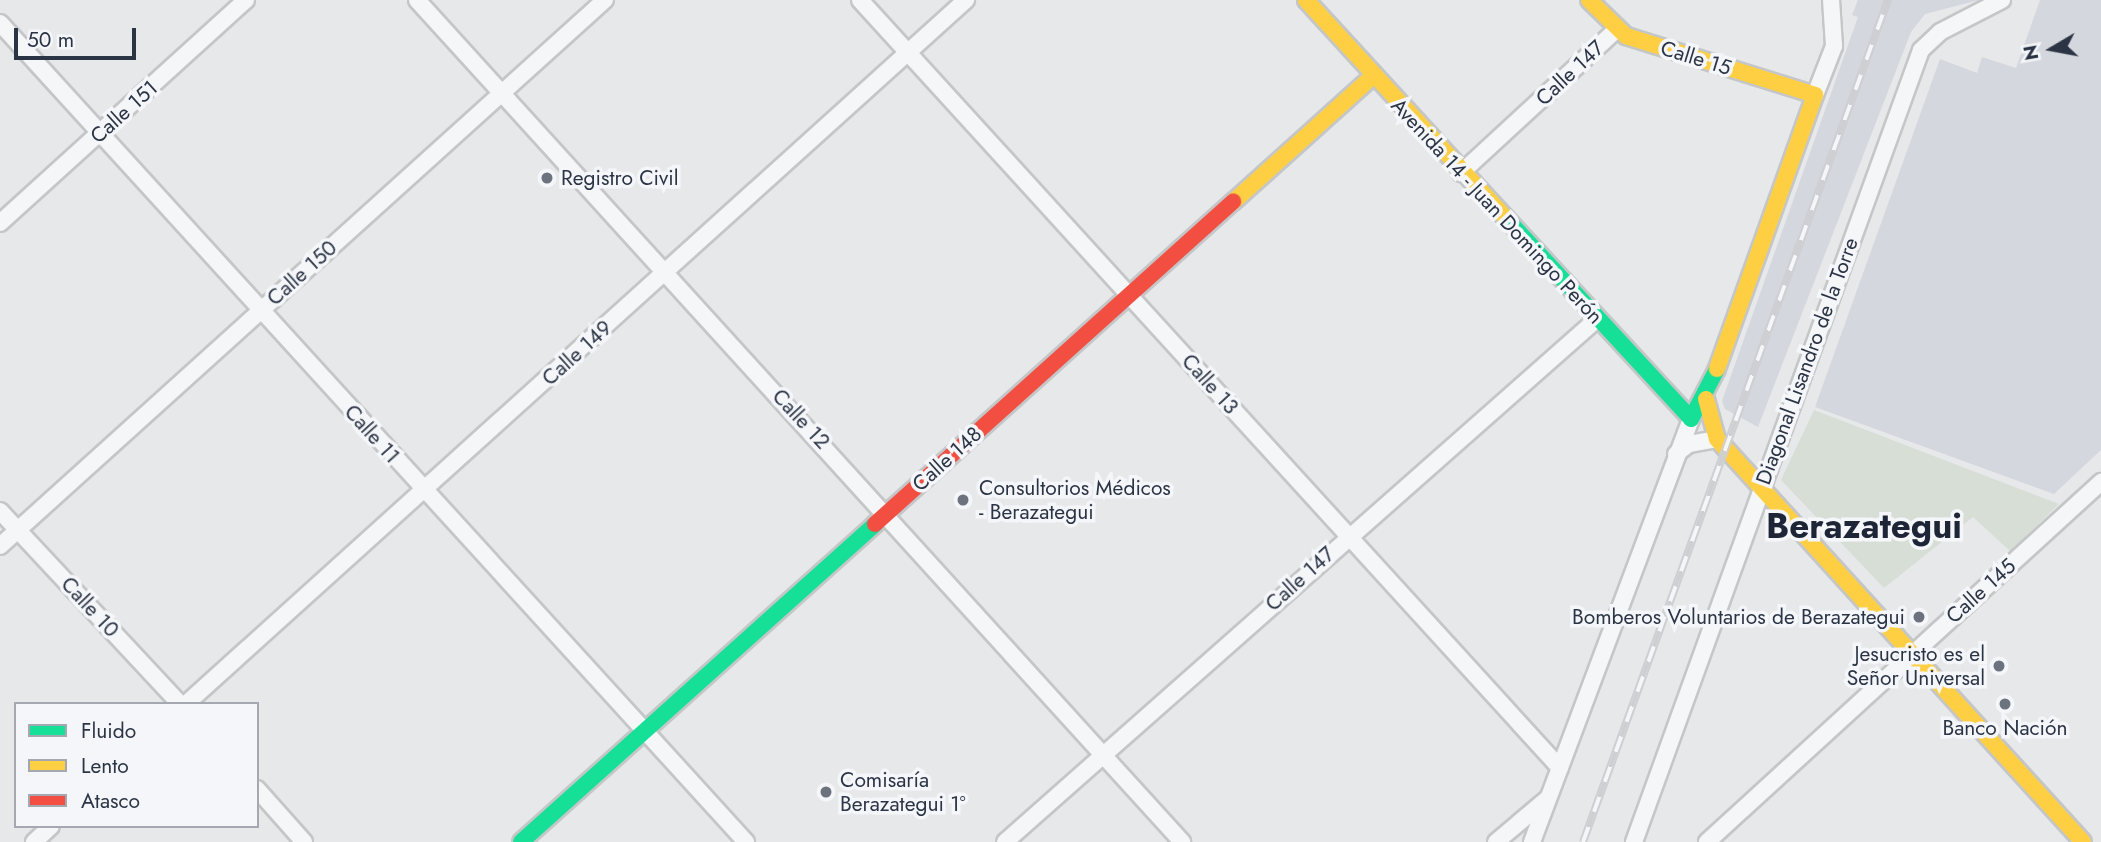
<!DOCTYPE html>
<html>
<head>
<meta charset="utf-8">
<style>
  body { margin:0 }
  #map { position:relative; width:2101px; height:842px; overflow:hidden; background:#e6e8ea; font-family:Jost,sans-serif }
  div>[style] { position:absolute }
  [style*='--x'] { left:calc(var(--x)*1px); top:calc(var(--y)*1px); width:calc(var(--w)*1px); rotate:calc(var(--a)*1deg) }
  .built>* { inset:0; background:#d4d7dd }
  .green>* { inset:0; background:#d6ded6 }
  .roads { filter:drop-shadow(2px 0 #c4c6c8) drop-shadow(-2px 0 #c4c6c8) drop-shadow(0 2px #c4c6c8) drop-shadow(0 -2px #c4c6c8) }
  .street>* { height:16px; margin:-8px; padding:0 8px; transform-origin:8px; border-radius:8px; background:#f5f6f7 }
  .fast>* { height:16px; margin:-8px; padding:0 8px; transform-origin:8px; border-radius:8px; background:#16e098 }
  .slow>* { height:16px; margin:-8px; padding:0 8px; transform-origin:8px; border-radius:8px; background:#ffcf43 }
  .jam>* { height:16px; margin:-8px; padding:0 8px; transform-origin:8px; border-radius:8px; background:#f24e42 }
  .rail>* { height:8px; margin-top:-4px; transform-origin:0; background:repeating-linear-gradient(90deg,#f4f6f9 0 16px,#cecfd2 0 32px); box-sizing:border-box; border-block:2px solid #cecfd2 }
  .dots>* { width:19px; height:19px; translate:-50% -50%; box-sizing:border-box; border:4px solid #f4f6f9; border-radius:50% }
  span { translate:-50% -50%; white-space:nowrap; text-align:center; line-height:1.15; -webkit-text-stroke:7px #f4f6f9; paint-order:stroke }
  .street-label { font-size:21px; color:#2b3445 }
  .poi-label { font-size:21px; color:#2b3445 }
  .left { translate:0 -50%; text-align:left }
  .right { translate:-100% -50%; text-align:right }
  .town-label { font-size:35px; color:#1d2536; font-weight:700 }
  .legend { position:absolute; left:14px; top:702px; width:245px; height:126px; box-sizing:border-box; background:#f4f6f9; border:2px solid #a4a8b1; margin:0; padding:9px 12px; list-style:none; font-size:21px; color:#2b3445 }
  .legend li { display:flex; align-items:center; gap:14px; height:35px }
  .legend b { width:35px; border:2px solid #a4a8b1 }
  .north { position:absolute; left:2017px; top:14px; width:70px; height:70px; -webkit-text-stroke:5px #f4f6f9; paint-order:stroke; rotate:260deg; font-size:19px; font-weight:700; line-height:28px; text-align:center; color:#2b3445 }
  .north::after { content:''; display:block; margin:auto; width:24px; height:32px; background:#2b3445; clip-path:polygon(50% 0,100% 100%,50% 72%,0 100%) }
  .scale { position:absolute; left:14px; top:28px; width:122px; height:32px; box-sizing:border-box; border:4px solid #2b3445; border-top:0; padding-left:9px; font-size:21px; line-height:24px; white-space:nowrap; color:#2b3445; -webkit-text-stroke:5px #f4f6f9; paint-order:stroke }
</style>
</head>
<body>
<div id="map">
  <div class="built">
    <div style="clip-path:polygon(1858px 0,1979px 0,1925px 14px,1911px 32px,1758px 427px,1725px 409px,1722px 401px,1858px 17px,1852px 15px)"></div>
    <div style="clip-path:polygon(2040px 0,2101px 0,2101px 450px,2054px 494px,1815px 407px,1940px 59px,1977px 73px,1982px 57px,2016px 68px)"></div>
  </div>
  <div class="green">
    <div style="clip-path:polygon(1814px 410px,2059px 504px,2010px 551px,1973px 517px,1884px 588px,1781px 480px)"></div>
  </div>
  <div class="roads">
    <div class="street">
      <div style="--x:417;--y:0;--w:1138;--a:47.74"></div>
      <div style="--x:860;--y:0;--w:1039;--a:47.65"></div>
      <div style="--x:0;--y:23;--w:1108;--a:47.67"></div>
      <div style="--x:1815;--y:95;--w:53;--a:-68.8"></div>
      <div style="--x:1834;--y:46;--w:46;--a:-93.7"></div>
      <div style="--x:1461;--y:173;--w:212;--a:-42.7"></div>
      <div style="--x:0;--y:223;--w:332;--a:-42.2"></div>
      <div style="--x:1676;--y:454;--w:16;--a:-38"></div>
      <div style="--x:1689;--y:444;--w:28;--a:-10"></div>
      <div style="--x:0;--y:511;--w:264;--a:47"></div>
      <div style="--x:0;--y:546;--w:815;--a:-42.07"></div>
      <div style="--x:186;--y:704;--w:1051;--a:-42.07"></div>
      <div style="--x:257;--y:789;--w:71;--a:48.4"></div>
      <div style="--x:34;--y:842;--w:23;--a:-43"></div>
      <div style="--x:1005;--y:842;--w:790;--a:-41.46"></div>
      <div style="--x:1496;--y:842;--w:67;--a:-40.1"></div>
      <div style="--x:1532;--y:842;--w:452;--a:-69.4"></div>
      <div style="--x:1634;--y:842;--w:842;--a:-70.08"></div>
      <div style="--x:1921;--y:50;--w:26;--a:-43"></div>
      <div style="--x:1940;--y:32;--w:70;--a:-27.3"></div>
      <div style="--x:1707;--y:842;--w:534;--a:-42.42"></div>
    </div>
    <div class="fast">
      <div style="--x:1504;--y:216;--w:276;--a:47.3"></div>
      <div style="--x:1691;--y:419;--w:56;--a:-62.5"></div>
      <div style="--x:521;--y:842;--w:476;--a:-41.9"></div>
    </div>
    <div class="slow">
      <div style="--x:1306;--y:0;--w:293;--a:47.5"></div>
      <div style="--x:1589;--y:0;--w:52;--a:44.2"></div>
      <div style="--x:1626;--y:36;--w:198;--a:17.3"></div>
      <div style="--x:1815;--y:95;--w:291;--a:109.7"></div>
      <div style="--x:1233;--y:202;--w:188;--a:-42"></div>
      <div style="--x:1706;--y:399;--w:41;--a:74.6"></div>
      <div style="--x:1717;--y:439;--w:544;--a:47.75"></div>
    </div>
    <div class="jam">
      <div style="--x:875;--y:524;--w:482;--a:-42"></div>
    </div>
  </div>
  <div class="rail">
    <div style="--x:1583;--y:842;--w:896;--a:-70.09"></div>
  </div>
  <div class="dots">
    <div style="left:547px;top:178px;background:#6c737f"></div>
    <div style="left:963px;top:500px;background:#6c737f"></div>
    <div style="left:1919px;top:617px;background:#6c737f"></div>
    <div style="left:1999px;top:666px;background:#6c737f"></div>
    <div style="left:2005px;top:704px;background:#6c737f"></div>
    <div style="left:826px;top:792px;background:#6c737f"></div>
  </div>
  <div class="street-label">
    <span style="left:1696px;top:58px;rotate:17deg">Calle 15</span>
    <span style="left:1570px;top:73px;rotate:-43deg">Calle 147</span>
    <span style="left:124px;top:112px;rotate:-42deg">Calle 151</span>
    <span style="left:1497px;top:211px;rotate:47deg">Avenida 14 - Juan Domingo Perón</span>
    <span style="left:302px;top:273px;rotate:-42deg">Calle 150</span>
    <span style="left:577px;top:353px;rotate:-42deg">Calle 149</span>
    <span style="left:1807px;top:361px;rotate:-70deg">Diagonal Lisandro de la Torre</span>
    <span style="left:1210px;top:384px;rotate:48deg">Calle 13</span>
    <span style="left:801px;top:419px;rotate:47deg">Calle 12</span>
    <span style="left:372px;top:434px;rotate:48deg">Calle 11</span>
    <span style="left:947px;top:459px;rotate:-42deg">Calle 148</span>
    <span style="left:1300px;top:579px;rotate:-42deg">Calle 147</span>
    <span style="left:1981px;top:591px;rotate:-42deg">Calle 145</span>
    <span style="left:90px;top:607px;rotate:47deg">Calle 10</span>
  </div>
  <div class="poi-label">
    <span class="left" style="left:561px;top:178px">Registro Civil</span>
    <span class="left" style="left:979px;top:500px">Consultorios Médicos<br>- Berazategui</span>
    <span class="right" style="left:1905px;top:617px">Bomberos Voluntarios de Berazategui</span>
    <span class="right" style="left:1985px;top:666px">Jesucristo es el<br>Señor Universal</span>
    <span style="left:2005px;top:728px">Banco Nación</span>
    <span class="left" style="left:840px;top:792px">Comisaría<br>Berazategui 1°</span>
  </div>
  <div class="town-label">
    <span style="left:1864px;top:526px">Berazategui</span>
  </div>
  <ul class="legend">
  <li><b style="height:9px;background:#16e098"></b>Fluido</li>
  <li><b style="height:9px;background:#ffcf43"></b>Lento</li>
  <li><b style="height:9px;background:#f24e42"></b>Atasco</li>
  </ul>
  <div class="north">N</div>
  <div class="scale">50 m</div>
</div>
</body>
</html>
